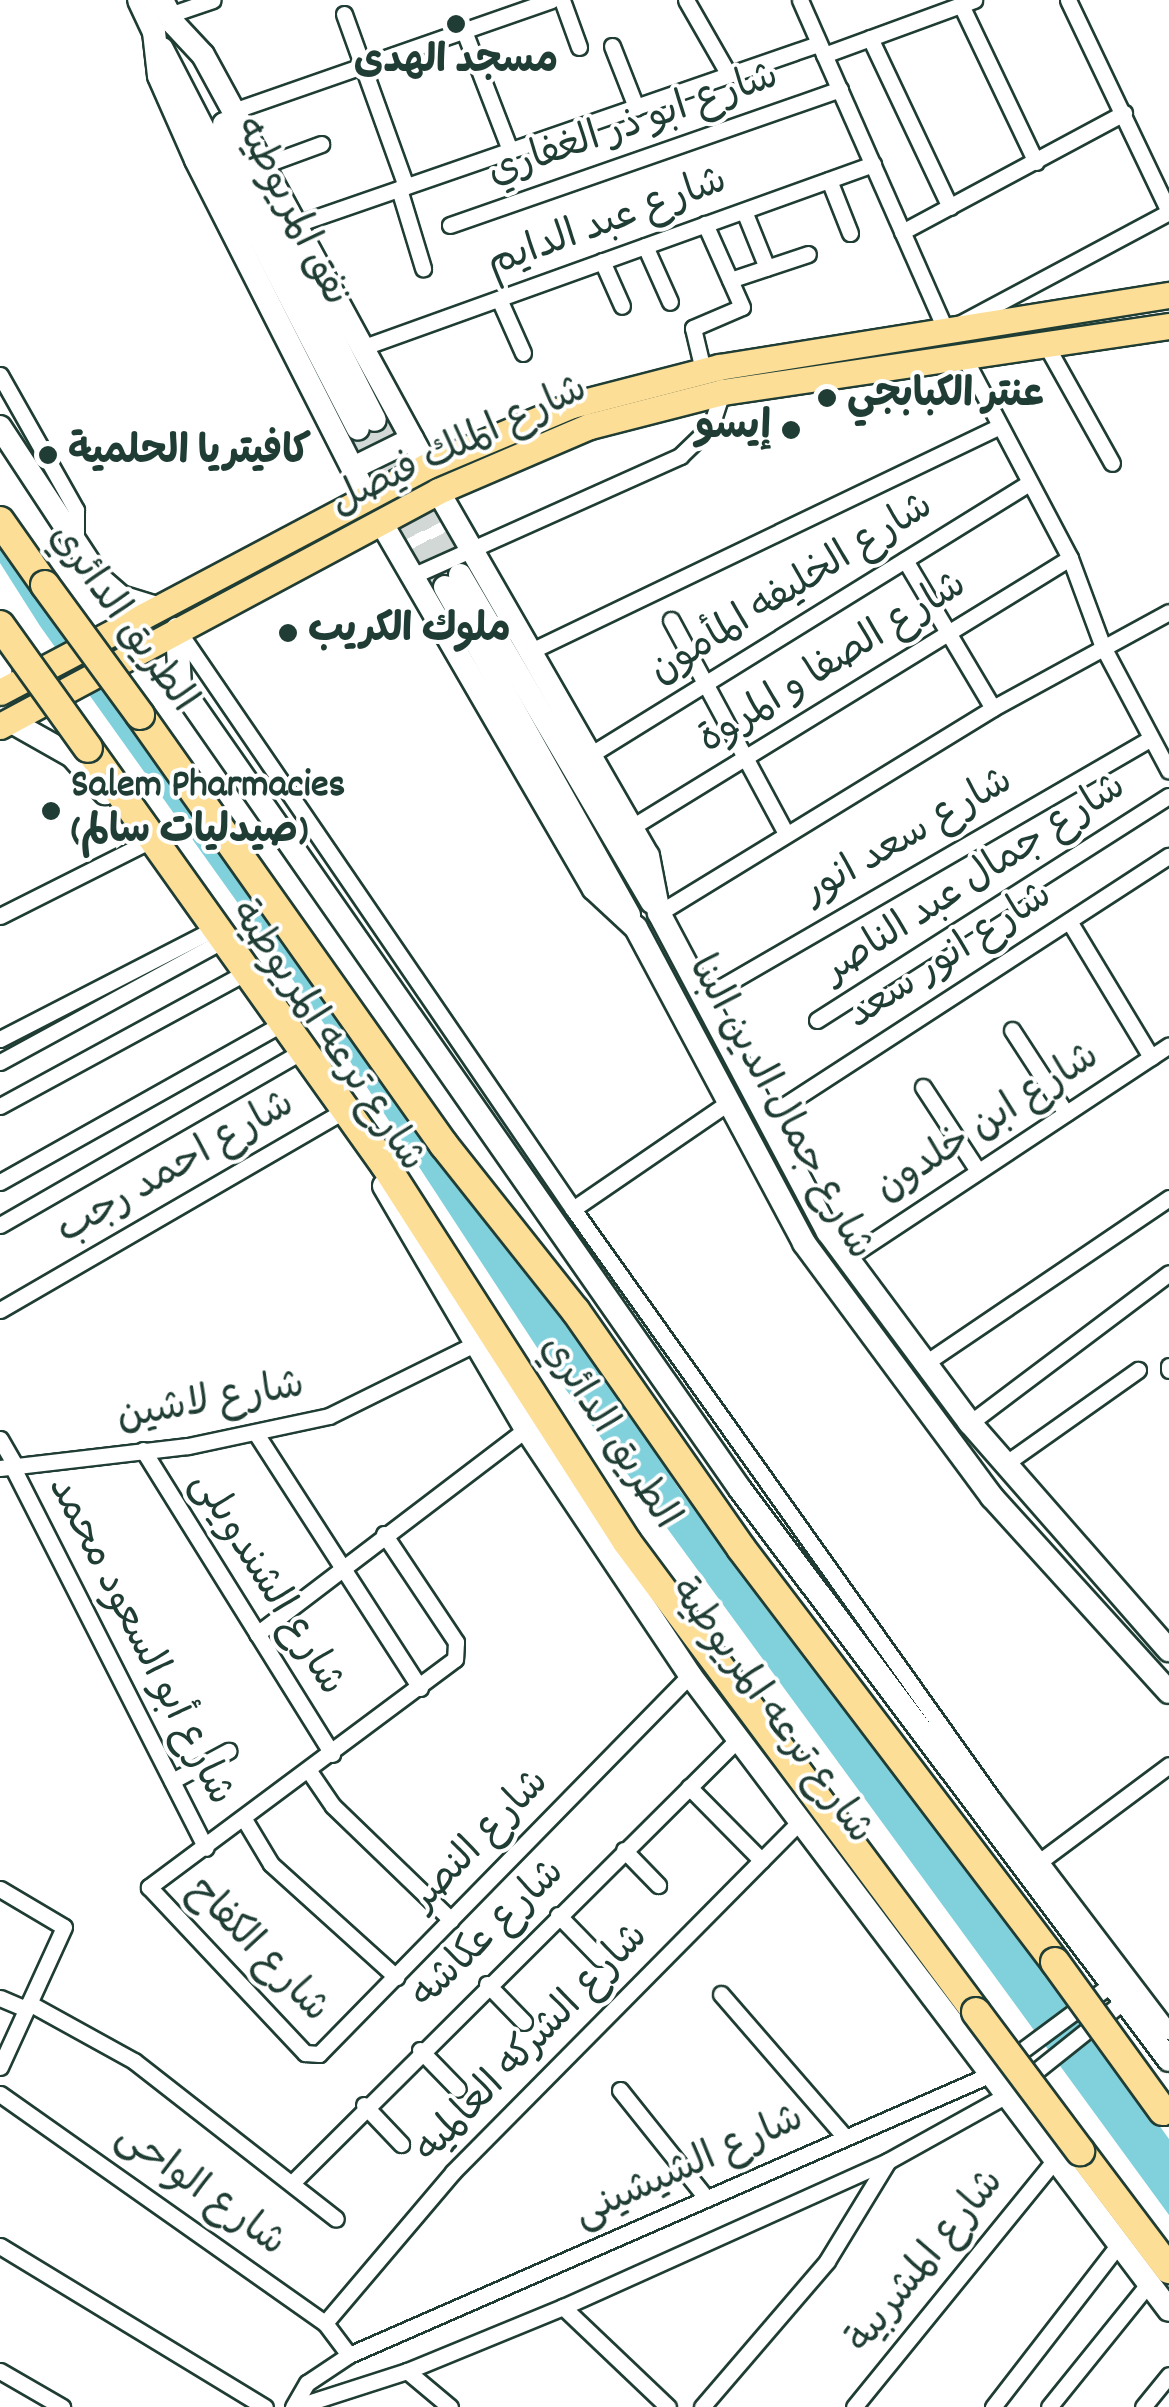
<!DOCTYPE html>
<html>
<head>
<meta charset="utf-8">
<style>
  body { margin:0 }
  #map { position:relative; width:1169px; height:2407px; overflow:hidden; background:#fff; font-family:Dekko,"Playpen Sans Arabic",sans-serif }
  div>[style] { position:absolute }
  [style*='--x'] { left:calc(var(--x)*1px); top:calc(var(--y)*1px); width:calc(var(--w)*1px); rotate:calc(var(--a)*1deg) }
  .water>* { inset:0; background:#81d1dd }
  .secondary-tunnel>* { height:22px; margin-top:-11px; transform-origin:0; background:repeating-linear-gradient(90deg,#d2d8d6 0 22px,transparent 0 33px) }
  .roads { filter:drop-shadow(2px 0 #1f3d34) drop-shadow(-2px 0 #1f3d34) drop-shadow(0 2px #1f3d34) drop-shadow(0 -2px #1f3d34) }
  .minor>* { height:15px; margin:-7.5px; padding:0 7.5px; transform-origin:7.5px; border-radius:7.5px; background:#fff }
  .secondary>* { height:22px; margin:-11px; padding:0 11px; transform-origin:11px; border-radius:11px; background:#fff }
  .primary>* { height:25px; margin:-12.5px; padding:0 12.5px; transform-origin:12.5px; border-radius:12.5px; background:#fdde96 }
  .motorway>* { height:28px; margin:-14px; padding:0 14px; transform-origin:14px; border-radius:14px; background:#fdde96 }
  .bridges { filter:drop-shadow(2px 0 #1f3d34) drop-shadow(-2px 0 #1f3d34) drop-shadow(0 2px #1f3d34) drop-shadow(0 -2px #1f3d34) }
  .motorway-bridge>* { height:28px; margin:-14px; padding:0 14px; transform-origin:14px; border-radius:14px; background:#fdde96 }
  .dots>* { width:28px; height:28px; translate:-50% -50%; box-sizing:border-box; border:5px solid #fff; border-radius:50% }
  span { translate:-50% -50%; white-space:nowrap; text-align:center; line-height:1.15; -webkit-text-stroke:8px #fff; paint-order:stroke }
  .poi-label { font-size:40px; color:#1f3d34; font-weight:700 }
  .left { translate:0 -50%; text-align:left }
  .right { translate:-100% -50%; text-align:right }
  .street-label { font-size:40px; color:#1f3d34 }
</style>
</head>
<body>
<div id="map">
  <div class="water">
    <div style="clip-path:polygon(0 519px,475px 1175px,681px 1492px,967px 1860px,1169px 2139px,1169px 2215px,553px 1372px,340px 1046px,40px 626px,0 563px)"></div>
  </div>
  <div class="secondary-tunnel">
    <div style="--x:375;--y:420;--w:177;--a:61.3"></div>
    <div style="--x:358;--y:428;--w:181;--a:61.3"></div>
  </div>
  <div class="roads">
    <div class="minor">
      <div style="--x:562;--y:0;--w:50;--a:70.1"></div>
      <div style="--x:686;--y:0;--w:86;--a:60.2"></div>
      <div style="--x:800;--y:0;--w:362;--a:66.2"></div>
      <div style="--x:946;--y:331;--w:253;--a:-28.1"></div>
      <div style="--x:1068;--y:0;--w:235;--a:64.5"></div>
      <div style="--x:961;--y:5;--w:174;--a:64.5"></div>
      <div style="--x:344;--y:14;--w:183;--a:70.2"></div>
      <div style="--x:169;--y:15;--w:46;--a:-18.8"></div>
      <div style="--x:464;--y:31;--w:128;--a:68.9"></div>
      <div style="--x:870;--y:38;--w:187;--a:64.7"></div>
      <div style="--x:612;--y:46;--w:66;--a:68.5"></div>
      <div style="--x:824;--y:55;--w:160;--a:-20.1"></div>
      <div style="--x:233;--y:111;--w:337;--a:-19.2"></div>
      <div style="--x:264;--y:165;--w:61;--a:-20.2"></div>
      <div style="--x:829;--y:180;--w:57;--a:68.4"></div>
      <div style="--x:399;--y:189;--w:83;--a:73.1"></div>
      <div style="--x:744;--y:211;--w:61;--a:68"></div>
      <div style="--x:297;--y:224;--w:551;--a:-19.06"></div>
      <div style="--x:450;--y:225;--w:413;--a:-19.2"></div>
      <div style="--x:902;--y:232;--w:252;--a:-28.2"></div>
      <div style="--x:645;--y:246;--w:61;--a:65.9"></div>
      <div style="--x:602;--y:261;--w:49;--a:66"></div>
      <div style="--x:730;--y:280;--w:82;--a:-18.4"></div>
      <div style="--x:499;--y:299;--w:59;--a:66"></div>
      <div style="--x:1046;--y:345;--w:135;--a:60.8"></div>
      <div style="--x:364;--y:347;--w:541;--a:-19.77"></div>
      <div style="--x:964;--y:357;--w:227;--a:62.2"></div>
      <div style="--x:1070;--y:558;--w:95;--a:69.7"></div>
      <div style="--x:1103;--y:647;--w:140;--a:62"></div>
      <div style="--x:703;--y:370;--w:43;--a:-103.4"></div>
      <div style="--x:693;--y:328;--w:53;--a:-23.2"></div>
      <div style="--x:742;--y:307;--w:91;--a:-114"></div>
      <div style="--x:0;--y:375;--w:155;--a:60.6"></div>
      <div style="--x:76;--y:510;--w:33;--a:90"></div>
      <div style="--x:905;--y:560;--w:172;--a:59.3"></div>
      <div style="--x:412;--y:576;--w:294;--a:-24.1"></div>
      <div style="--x:680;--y:456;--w:43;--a:-44.1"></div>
      <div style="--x:711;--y:426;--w:36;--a:-72"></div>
      <div style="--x:671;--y:620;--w:243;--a:61.7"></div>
      <div style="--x:181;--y:635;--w:695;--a:55.67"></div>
      <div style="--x:573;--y:1209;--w:723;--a:54.57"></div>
      <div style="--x:992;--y:1798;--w:293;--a:52.8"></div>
      <div style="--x:531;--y:651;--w:518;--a:-25.63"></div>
      <div style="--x:590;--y:755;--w:516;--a:-31.78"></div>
      <div style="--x:632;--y:827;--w:514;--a:-31.56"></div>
      <div style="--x:659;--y:913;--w:392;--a:-31.5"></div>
      <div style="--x:993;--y:708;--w:200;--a:-28.6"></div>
      <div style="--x:0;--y:916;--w:160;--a:-26.7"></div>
      <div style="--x:1069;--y:921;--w:159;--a:58.9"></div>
      <div style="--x:704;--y:997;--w:513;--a:-30.06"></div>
      <div style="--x:817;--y:1020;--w:417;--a:-32.5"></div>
      <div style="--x:1012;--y:1030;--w:99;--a:57"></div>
      <div style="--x:0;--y:1039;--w:234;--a:-27.2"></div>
      <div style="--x:0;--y:1062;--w:246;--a:-28.6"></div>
      <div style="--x:923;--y:1087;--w:100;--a:56.8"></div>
      <div style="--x:0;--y:1106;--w:271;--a:-28.5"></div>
      <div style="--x:768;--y:1116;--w:478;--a:-33"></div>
      <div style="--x:0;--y:1182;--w:314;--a:-29.3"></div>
      <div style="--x:573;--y:1209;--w:188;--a:-34.4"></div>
      <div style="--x:0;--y:1225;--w:339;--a:-29.9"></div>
      <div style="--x:846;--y:1259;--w:387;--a:-33.5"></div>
      <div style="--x:0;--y:1310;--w:387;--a:-30.1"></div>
      <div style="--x:924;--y:1364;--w:296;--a:-34.1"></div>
      <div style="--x:1169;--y:1366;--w:4;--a:90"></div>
      <div style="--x:970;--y:1423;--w:249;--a:-37"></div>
      <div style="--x:257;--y:1435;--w:301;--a:57.2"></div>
      <div style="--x:0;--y:1439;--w:34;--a:60"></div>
      <div style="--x:143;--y:1450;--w:358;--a:58.1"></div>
      <div style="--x:1005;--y:1464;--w:163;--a:-35.3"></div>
      <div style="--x:12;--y:1466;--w:428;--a:63.1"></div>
      <div style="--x:0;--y:1468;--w:189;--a:-6.7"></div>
      <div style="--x:188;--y:1446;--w:144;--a:-12"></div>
      <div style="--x:329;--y:1416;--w:165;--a:-26.3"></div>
      <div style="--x:384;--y:1534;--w:130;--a:56.3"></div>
      <div style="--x:456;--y:1642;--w:17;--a:93"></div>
      <div style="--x:455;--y:1659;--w:382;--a:143.3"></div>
      <div style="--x:149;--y:1887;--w:228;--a:46.8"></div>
      <div style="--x:305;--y:2053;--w:14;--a:4"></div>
      <div style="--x:319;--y:2054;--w:530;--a:-45.61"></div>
      <div style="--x:257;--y:1634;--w:338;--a:-37.3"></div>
      <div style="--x:309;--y:1771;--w:42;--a:55.6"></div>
      <div style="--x:333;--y:1806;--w:164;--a:44"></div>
      <div style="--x:172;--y:1781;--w:64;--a:-28.2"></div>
      <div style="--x:689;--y:1787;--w:103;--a:45.4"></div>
      <div style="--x:244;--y:1819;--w:52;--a:59"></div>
      <div style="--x:271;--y:1864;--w:169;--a:42.1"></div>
      <div style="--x:624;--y:1850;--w:49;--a:45.8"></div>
      <div style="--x:1039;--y:1862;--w:162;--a:-36.7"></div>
      <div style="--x:0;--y:1889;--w:74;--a:30.7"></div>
      <div style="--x:64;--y:1927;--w:154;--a:114.6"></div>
      <div style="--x:558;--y:1915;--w:60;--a:45.7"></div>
      <div style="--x:487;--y:1984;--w:53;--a:45.8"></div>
      <div style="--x:721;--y:1994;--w:188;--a:49.1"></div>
      <div style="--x:0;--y:1998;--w:28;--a:23"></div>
      <div style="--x:29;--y:2003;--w:120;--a:28.9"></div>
      <div style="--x:134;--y:2061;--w:256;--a:38"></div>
      <div style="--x:420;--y:2050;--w:54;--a:45.7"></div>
      <div style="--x:620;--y:2090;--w:139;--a:51.4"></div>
      <div style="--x:0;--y:2094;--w:398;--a:35.2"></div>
      <div style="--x:325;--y:2323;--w:40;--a:53"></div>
      <div style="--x:364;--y:2105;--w:54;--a:46.5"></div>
      <div style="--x:292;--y:2183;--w:629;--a:-44.87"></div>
      <div style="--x:0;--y:2246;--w:310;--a:31.3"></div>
      <div style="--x:563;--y:2307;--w:145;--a:43.6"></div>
      <div style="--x:325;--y:2323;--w:198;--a:-49.7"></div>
      <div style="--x:453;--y:2172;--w:494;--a:-45.3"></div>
      <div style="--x:0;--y:2371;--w:72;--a:30.1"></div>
      <div style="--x:407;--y:2371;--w:56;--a:39.9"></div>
      <div style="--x:293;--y:2407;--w:28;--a:-60"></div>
      <div style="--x:307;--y:2383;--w:50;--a:-33.7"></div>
      <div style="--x:349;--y:2355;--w:699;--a:-23.63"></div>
      <div style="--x:989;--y:2075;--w:154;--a:-36.6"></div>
      <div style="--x:295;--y:2407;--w:118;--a:-17.8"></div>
      <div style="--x:407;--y:2371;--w:169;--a:-22.3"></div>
      <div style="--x:563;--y:2307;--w:356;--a:-24.2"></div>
      <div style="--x:888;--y:2161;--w:134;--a:-29.1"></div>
      <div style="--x:1005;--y:2096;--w:154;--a:-38.7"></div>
      <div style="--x:702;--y:2407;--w:192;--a:-49.4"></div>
      <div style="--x:827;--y:2261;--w:117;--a:-58.6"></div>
      <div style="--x:854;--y:2407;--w:318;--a:-50.9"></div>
      <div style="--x:993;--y:2407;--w:206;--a:-52.3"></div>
      <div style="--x:1049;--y:2407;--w:159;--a:-51.1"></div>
      <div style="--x:1143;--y:2407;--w:41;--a:-50.9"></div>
    </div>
    <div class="secondary">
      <div style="--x:139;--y:0;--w:35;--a:65"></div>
      <div style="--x:154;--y:32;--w:44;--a:83.5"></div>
      <div style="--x:159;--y:76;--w:92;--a:66.2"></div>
      <div style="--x:196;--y:160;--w:378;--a:63.1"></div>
      <div style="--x:162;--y:0;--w:27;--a:63"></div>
      <div style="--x:174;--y:24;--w:42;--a:46.9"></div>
      <div style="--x:203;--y:55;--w:468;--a:61.4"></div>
      <div style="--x:162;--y:49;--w:427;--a:62.7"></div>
      <div style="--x:224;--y:124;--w:332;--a:63"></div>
      <div style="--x:0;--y:427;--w:181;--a:56.7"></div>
      <div style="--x:99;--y:578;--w:29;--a:41"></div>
      <div style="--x:121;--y:597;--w:39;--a:17"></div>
      <div style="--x:353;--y:468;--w:66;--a:-26.2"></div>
      <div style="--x:438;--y:491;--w:421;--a:60.1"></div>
      <div style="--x:648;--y:856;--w:58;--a:79.1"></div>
      <div style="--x:659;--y:913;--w:361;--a:62.1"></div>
      <div style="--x:828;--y:1232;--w:238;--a:53.4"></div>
      <div style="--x:970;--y:1423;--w:302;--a:48.8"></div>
      <div style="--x:381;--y:522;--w:424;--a:59.9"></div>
      <div style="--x:594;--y:889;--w:57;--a:42.9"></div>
      <div style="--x:636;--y:928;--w:357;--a:61.9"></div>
      <div style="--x:804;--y:1243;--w:316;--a:53.5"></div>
      <div style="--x:992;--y:1497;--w:263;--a:47.8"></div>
      <div style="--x:460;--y:575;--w:379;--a:59.6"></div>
      <div style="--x:445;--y:587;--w:376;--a:60.7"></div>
      <div style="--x:177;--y:629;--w:57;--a:87"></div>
      <div style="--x:180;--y:686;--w:979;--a:55.11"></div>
      <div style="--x:740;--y:1489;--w:714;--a:53.08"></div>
      <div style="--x:0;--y:652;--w:39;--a:89"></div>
      <div style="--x:10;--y:721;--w:71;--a:29.4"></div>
      <div style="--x:72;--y:756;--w:50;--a:48.3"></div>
      <div style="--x:384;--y:1186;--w:281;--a:59.7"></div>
      <div style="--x:526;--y:1429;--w:296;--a:56.3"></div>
      <div style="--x:690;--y:1675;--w:795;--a:52.97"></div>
    </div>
    <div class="primary">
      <div style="--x:0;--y:692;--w:483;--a:-27.9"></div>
      <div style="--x:427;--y:466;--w:157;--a:-22.8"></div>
      <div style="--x:572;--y:405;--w:152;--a:-14.5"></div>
      <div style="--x:719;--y:367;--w:456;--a:-9.1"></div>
      <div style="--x:0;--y:726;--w:497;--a:-28.2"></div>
      <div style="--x:438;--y:491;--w:165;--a:-23.2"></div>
      <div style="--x:590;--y:426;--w:136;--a:-14.4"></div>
      <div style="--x:722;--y:392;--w:452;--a:-8.4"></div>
    </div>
    <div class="motorway">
      <div style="--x:0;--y:521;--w:78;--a:54.9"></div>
      <div style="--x:140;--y:715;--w:527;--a:54.74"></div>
      <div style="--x:444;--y:1145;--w:211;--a:51.6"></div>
      <div style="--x:575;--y:1310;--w:290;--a:55.1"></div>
      <div style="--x:741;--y:1548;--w:520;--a:52.82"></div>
      <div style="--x:88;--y:748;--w:512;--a:54.54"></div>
      <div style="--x:385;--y:1165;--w:448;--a:57.3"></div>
      <div style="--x:627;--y:1542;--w:585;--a:53.4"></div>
      <div style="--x:1080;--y:2151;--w:148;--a:53"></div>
    </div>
  </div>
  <div class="bridges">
    <div class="motorway-bridge">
      <div style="--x:45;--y:585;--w:161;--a:53.8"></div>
      <div style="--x:0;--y:625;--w:151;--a:54.4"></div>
      <div style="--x:1055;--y:1962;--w:184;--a:54.1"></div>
      <div style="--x:976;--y:2012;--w:174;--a:53.2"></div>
    </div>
  </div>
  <div class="dots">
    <div style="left:456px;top:24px;background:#1f3d34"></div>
    <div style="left:827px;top:398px;background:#1f3d34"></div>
    <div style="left:791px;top:430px;background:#1f3d34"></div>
    <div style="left:48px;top:455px;background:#1f3d34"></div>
    <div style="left:288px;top:633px;background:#1f3d34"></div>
    <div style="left:51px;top:811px;background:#1f3d34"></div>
  </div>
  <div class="poi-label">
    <span style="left:456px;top:64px">مسجد الهدى</span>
    <span class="left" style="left:847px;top:398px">عنتر الكبابجي</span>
    <span class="right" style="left:771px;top:430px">إيسو</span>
    <span class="left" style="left:68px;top:455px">كافيتريا الحلمية</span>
    <span class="left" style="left:308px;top:633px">ملوك الكريب</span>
    <span class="left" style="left:71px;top:811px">Salem Pharmacies<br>(صيدليات سالم)</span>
  </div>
  <div class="street-label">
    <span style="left:634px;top:127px;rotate:-19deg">شارع ابو ذر الغفاري</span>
    <span style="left:289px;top:213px;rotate:63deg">نفق المريوطيه</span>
    <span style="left:608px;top:225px;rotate:-20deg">شارع عبد الدايم</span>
    <span style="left:460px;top:448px;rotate:-25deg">شارع الملك فيصل</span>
    <span style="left:793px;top:591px;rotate:-32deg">شارع الخليفه المأمون</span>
    <span style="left:120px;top:620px;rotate:54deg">الطريق الدائري</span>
    <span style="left:834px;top:665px;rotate:-32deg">شارع الصفا و المروة</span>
    <span style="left:909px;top:839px;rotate:-30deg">شارع سعد انور</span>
    <span style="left:976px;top:881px;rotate:-33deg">شارع جمال عبد الناصر</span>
    <span style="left:951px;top:958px;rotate:-33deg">شارع انور سعد</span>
    <span style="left:325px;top:1038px;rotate:56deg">شارع ترعه المريوطية</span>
    <span style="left:778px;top:1109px;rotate:61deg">شارع جمال الدين البنا</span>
    <span style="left:989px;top:1125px;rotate:-33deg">شارع ابن خلدون</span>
    <span style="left:177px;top:1170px;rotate:-30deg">شارع احمد رجب</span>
    <span style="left:211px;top:1404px;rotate:-10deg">شارع لاشين</span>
    <span style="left:607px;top:1434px;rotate:57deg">الطريق الدائري</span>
    <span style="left:265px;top:1585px;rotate:58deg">شارع الشندويلى</span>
    <span style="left:138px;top:1642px;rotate:63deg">شارع أبو السعود محمد</span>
    <span style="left:769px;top:1713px;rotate:54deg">شارع ترعه المريوطية</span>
    <span style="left:482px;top:1842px;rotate:-46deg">شارع النصر</span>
    <span style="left:490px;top:1936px;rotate:-44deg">شارع عكاشه</span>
    <span style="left:256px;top:1952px;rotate:46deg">شارع الكفاح</span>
    <span style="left:534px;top:2045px;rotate:-46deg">شارع الشركه العالميه</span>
    <span style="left:690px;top:2169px;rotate:-24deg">شارع الشيشينى</span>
    <span style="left:199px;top:2192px;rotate:36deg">شارع الواحى</span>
    <span style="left:928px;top:2263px;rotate:-51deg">شارع المشربية</span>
  </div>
</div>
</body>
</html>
